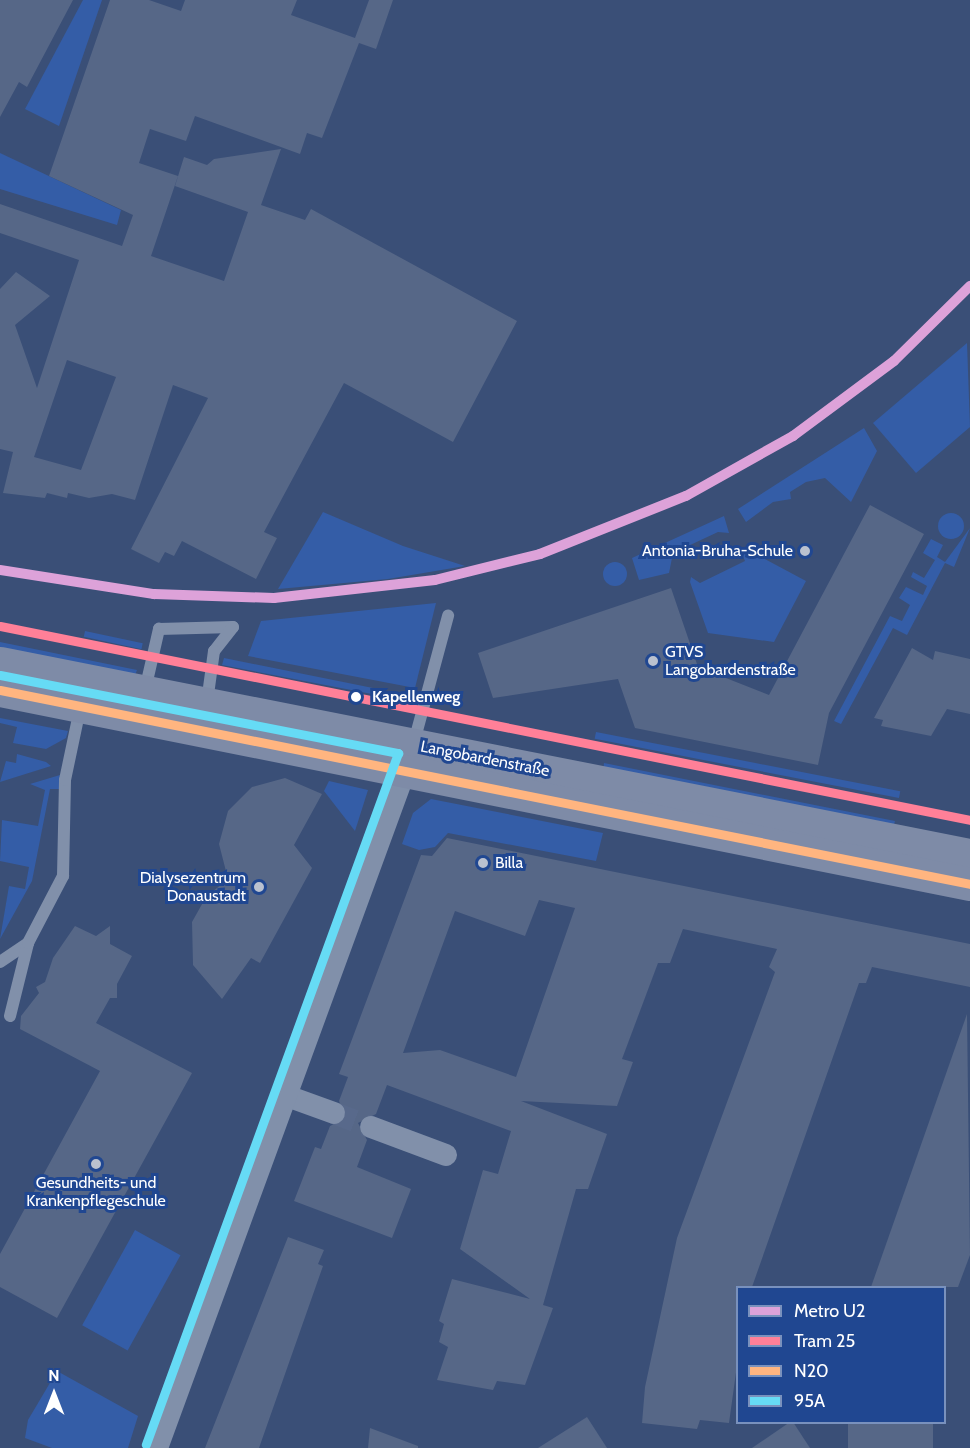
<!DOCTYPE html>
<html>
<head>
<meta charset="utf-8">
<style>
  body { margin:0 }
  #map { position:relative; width:970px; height:1448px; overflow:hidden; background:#3a4f77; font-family:Cabin,sans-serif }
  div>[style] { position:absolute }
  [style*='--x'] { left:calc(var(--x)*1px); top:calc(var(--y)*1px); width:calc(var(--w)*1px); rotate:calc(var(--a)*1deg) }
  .green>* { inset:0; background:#345da7; transform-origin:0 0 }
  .round { border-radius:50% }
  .building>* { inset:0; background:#566787; transform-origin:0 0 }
  .street-tunnel>* { height:22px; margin-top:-11px; transform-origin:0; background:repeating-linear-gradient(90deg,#58698b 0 22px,transparent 0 33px) }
  .lane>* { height:12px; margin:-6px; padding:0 6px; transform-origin:6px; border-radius:6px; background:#8190aa }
  .street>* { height:22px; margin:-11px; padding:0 11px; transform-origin:11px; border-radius:11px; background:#8190aa }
  .secondary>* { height:33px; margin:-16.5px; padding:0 16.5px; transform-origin:16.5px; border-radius:16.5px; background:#7e8ba7 }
  .bus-1>* { height:9px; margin:-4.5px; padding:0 4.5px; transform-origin:4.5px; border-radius:4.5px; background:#ffb580 }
  .bus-2>* { height:9px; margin:-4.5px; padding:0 4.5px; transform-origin:4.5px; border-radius:4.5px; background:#66dbf5 }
  .tram-1>* { height:9px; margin:-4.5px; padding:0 4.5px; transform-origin:4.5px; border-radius:4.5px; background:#ff8098 }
  .metro-1>* { height:10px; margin:-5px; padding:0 5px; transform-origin:5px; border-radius:5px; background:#dda2d9 }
  .dots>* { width:16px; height:16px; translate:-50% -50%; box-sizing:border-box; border:3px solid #204791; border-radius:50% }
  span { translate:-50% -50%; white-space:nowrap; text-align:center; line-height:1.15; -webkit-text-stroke:6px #204791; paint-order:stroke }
  .poi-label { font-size:16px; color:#fff }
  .right { translate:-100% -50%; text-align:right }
  .left { translate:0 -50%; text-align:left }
  .stop-label { font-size:16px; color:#fff; font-weight:700 }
  .street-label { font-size:16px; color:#fff }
  .legend { position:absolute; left:736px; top:1286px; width:210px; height:138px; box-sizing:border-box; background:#204791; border:2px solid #7991bd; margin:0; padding:8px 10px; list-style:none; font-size:18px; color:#fff }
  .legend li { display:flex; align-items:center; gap:12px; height:30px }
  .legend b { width:30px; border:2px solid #7991bd }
  .north { position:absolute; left:24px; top:1364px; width:60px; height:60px; -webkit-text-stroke:4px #204791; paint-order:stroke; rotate:0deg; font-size:16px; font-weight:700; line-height:24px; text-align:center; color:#fff }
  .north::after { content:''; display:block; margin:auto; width:21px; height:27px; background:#fff; clip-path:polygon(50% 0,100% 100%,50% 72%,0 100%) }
</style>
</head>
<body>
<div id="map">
  <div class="green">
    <div style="clip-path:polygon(83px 0,102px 0,59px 126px,25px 109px)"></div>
    <div style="clip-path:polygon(0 153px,121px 210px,117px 225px,0 189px)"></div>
    <div style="clip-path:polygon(967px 343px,970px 427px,916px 473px,873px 423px)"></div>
    <div style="clip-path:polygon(864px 428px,877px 451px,851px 502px,825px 478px,806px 482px,790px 492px,791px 499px,773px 502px,746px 522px,738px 509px)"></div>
    <div style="clip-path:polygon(323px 512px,403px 546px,465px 566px,388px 579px,278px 589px)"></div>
    <div class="round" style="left:938px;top:513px;width:26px;height:26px"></div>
    <div style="clip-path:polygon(724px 516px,729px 533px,718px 532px,673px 553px,669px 573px,639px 580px,632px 558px)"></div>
    <div style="clip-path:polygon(970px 528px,954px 567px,945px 563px,907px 635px,893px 628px,841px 724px,834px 721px,890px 616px,902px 621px,910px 605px,899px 598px,906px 587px,923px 595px,927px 586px,911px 577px,913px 572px,924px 578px,935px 560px,923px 553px,931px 539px,943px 545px,937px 557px,945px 562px)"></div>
    <div style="clip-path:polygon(750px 551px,806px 581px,774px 642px,708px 633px,690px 582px,691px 577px,700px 583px,745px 561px,742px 554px)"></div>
    <div class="round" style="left:603px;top:562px;width:24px;height:24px"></div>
    <div style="clip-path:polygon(436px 603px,415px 688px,248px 656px,261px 621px)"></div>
    <div style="left:85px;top:631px;width:59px;height:6px;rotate:12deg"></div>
    <div style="clip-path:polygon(0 642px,137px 670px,134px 678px,0 656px)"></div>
    <div style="clip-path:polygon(224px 658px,373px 688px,377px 695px,222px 665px)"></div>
    <div style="clip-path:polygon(0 718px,68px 731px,66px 738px,46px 749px,13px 743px,17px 727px,0 723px)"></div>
    <div style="left:596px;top:732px;width:310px;height:7px;rotate:11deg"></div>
    <div style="clip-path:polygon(17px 754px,46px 762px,51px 766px,0 782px,6px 761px,16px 763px)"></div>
    <div style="clip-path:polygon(604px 763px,895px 821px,892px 832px,603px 771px)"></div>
    <div style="clip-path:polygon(60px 775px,59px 789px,50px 789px,32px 881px,0 939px,9px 886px,25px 889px,29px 867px,0 861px,2px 820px,38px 826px,45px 790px,30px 784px)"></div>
    <div style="clip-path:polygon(329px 781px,368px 790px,355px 831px,324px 791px)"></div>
    <div style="clip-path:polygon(431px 799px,603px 833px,596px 861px,448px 833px,435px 847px,419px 850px,402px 844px,413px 813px)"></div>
    <div style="left:135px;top:1230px;width:52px;height:109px;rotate:29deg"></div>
    <div style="clip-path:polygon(57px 1371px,138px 1416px,128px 1448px,52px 1448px,25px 1438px,28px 1420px)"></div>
  </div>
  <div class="building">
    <div style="clip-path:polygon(0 0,73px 0,27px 87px,19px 82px,0 117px)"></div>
    <div style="clip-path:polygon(evenodd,110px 0,149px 0,181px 11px,185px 0,297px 0,291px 15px,355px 38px,369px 0,393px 0,376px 49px,359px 43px,322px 138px,307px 133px,300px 154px,195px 116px,186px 141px,150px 129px,139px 163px,178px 176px,151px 256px,224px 281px,248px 212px,175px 186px,184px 157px,207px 165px,214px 159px,281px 149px,261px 205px,305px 220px,311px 209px,517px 321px,453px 442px,344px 383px,264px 532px,277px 538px,256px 579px,182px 541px,174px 556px,165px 552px,159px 563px,131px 549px,208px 398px,173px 385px,135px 500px,112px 494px,89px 498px,68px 493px,67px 498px,47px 493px,45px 498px,3px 493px,13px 452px,0 449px,0 289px,16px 272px,50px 296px,15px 325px,37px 388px,79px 260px,0 233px,0 204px,122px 246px,133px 215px,49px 176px,110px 0,67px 360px,116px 377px,81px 470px,34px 457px,67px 360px)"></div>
    <div style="clip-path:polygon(870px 505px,924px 534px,829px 713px,818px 765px,635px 728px,618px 679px,493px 698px,478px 653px,671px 588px,698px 667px,769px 695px)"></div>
    <div style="clip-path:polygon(912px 648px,933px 660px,935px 651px,970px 659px,970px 714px,947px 709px,931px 736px,881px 726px,883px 720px,874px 718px)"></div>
    <div style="clip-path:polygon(285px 778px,322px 794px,294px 845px,312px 868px,260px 963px,251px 958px,222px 999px,193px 965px,192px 922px,206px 897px,228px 879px,219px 844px,228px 811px,252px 787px)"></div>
    <div style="clip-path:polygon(evenodd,447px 838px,970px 944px,970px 987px,872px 967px,866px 983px,859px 983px,752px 1287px,738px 1287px,738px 1358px,729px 1423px,700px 1420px,697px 1429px,642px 1423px,645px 1387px,677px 1238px,775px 972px,769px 967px,777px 949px,683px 929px,670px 963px,658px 963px,622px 1059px,633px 1062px,617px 1106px,521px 1101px,607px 1134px,588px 1189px,576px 1189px,543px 1305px,553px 1308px,525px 1385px,497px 1381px,493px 1390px,437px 1380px,448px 1347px,439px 1342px,444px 1324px,439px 1321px,452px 1279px,530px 1299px,460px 1249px,483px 1170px,498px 1174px,511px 1131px,387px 1085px,376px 1114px,358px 1123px,367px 1140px,357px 1167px,411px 1189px,392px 1238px,294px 1201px,315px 1147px,321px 1149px,330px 1126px,346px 1118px,339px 1101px,348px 1077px,339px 1074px,421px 855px,432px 856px,447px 838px,539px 900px,575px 908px,516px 1077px,440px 1050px,403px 1053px,455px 911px,525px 936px,539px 900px)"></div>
    <div style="clip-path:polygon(75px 926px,96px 936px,110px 926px,110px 944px,132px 956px,117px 984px,117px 998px,110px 998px,96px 1023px,192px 1073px,57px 1318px,0 1287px,0 1254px,100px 1071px,20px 1029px,21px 1016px,39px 993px,36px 987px,45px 982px,53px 958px)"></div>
    <div style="clip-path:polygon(967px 1014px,970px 1255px,958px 1287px,871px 1287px)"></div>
    <div style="clip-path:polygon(288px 1237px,324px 1250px,318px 1264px,323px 1266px,259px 1448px,205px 1448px)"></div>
    <div style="clip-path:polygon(587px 1417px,607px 1448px,538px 1448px)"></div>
    <div style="clip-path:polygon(793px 1422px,810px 1448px,752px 1448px,790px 1422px)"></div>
    <div style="left:848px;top:1422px;width:85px;height:26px"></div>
    <div style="clip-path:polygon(370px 1428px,418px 1446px,418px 1448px,368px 1448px)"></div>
  </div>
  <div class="street-tunnel">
    <div style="--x:334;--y:1113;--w:40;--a:21"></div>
  </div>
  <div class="lane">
    <div style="--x:145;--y:690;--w:63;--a:-77.1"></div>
    <div style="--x:159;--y:629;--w:74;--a:-1.5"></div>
    <div style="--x:233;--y:627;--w:31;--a:128"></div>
    <div style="--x:214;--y:651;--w:51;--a:97.8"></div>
    <div style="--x:414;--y:742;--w:131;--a:-74.9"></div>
    <div style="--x:0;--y:962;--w:34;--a:-34"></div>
    <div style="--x:10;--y:1016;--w:75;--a:-76.1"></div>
    <div style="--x:28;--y:943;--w:76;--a:-62.4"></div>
    <div style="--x:63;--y:876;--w:96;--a:-88.8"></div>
    <div style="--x:65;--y:780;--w:73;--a:-78.1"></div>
  </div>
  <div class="street">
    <div style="--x:287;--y:1096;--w:50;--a:19.9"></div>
    <div style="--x:371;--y:1127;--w:80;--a:20.5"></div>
    <div style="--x:157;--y:1448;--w:736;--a:-69.89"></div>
  </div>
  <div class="secondary">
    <div style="--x:0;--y:663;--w:989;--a:11.2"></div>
    <div style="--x:0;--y:690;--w:989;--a:11.31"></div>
  </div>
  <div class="bus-1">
    <div style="--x:0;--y:690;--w:989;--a:11.31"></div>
  </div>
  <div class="bus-2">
    <div style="--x:0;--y:675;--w:406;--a:11.1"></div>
    <div style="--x:398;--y:753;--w:736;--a:110.04"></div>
  </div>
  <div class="tram-1">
    <div style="--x:0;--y:626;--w:989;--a:11.31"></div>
  </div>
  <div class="metro-1">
    <div style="--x:0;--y:570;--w:156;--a:8.9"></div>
    <div style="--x:154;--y:594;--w:120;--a:1.9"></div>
    <div style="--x:274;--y:598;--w:162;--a:-6.4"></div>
    <div style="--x:435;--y:580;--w:108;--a:-13.9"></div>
    <div style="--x:540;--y:554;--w:157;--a:-21.7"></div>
    <div style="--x:686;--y:496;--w:123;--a:-29.3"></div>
    <div style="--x:793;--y:436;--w:126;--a:-36.6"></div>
    <div style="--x:894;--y:361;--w:107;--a:-44.6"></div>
  </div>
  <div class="dots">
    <div style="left:805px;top:551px;background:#bac1cf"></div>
    <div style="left:653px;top:661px;background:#bac1cf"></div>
    <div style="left:356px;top:697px;background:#fff"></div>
    <div style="left:483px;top:863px;background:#bac1cf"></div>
    <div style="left:259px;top:887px;background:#bac1cf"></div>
    <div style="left:96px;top:1164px;background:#bac1cf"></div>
  </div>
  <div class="poi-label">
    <span class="right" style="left:793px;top:551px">Antonia-Bruha-Schule</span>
    <span class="left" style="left:665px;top:661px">GTVS<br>Langobardenstraße</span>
    <span class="left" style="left:495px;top:863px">Billa</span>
    <span class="right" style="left:246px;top:887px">Dialysezentrum<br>Donaustadt</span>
    <span style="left:96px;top:1192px">Gesundheits- und<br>Krankenpflegeschule</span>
  </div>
  <div class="stop-label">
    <span class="left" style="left:372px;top:697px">Kapellenweg</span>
  </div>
  <div class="street-label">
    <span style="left:485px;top:759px;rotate:11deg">Langobardenstraße</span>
  </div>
  <ul class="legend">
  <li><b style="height:8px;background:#dda2d9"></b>Metro U2</li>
  <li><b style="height:8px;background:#ff8098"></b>Tram 25</li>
  <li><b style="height:8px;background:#ffb580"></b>N20</li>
  <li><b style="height:8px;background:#66dbf5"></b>95A</li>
  </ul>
  <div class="north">N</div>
</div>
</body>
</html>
